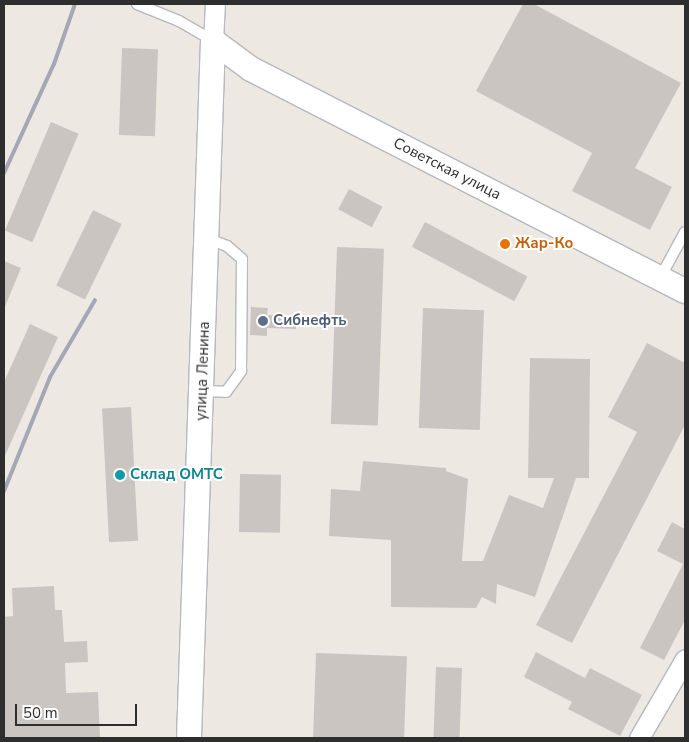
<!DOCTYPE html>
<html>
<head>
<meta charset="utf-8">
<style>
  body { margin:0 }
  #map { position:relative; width:689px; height:742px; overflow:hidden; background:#ede9e2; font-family:"Nunito Sans",sans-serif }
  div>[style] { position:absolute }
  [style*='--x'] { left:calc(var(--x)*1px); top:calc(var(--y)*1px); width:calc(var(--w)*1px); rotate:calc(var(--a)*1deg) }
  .building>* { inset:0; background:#cac5c1; transform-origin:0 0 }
  .roads { filter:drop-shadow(1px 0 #b5b8c0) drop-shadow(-1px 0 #b5b8c0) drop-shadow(0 1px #b5b8c0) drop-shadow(0 -1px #b5b8c0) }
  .service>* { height:10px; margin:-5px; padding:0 5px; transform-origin:5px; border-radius:5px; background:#fff }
  .minor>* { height:19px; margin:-9.5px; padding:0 9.5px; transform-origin:9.5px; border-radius:9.5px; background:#fff }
  .tertiary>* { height:24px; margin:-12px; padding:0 12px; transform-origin:12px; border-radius:12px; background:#fff }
  .rail>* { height:4px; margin:-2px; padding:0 2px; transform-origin:2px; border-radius:2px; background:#a5a7b6 }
  .dots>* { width:14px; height:14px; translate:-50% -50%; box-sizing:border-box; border:2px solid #fff; border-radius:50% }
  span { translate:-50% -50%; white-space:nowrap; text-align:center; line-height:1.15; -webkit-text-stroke:4px #fff; paint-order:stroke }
  .street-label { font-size:15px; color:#2e2e2e }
  .food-label { font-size:15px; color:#c56008; font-weight:700 }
  .left { translate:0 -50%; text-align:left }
  .service-label { font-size:15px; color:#4e5e75; font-weight:700 }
  .culture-label { font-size:15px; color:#0d838f; font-weight:700 }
  .frame { position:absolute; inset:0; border:5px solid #2e2e2e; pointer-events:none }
  .scale { position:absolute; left:15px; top:704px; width:122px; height:22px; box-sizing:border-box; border:2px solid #2e2e2e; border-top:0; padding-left:6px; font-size:15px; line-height:18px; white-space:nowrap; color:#2e2e2e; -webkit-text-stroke:4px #fff; paint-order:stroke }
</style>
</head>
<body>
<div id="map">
  <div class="building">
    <div style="clip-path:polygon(523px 4px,534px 4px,681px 83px,635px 168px,672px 187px,650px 230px,572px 191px,592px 153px,476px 91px)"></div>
    <div style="left:122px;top:48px;width:36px;height:87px;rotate:2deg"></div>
    <div style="left:51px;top:122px;width:30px;height:118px;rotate:23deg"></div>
    <div style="left:349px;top:189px;width:38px;height:23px;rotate:28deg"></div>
    <div style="left:93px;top:210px;width:32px;height:84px;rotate:26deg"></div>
    <div style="left:425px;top:222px;width:116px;height:28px;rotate:28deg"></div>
    <div style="left:337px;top:247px;width:47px;height:177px;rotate:2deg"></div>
    <div style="clip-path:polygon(4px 261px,21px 268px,4px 309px)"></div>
    <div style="clip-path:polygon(251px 307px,268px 308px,267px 315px,296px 316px,296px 329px,267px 328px,267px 336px,250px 335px)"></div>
    <div style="left:423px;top:308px;width:61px;height:120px;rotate:2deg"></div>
    <div style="clip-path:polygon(30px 324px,58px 337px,4px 458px,4px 382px)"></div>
    <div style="clip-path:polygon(647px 343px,685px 363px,685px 425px,572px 643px,536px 625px,637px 432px,608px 417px)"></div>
    <div style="clip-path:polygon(530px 358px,590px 359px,589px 478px,576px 478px,535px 597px,497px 584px,496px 604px,482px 597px,476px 608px,391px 607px,391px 540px,329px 536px,331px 489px,360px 491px,363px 461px,446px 468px,446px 471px,468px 479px,462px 561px,483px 561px,509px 495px,543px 508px,554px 478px,528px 478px)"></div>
    <div style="left:131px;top:407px;width:134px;height:29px;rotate:87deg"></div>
    <div style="left:240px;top:474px;width:41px;height:58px;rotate:1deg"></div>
    <div style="clip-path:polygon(672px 522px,685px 529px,685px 620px,664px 660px,640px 648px,683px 564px,657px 551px)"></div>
    <div style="clip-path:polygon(54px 586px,55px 610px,62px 610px,64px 642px,87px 641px,88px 662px,65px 663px,66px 693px,98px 692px,100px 738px,4px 738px,4px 617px,13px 616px,12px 588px)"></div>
    <div style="clip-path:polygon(536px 652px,585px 678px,590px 668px,642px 695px,620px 736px,568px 709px,572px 702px,524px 677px)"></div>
    <div style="left:316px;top:653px;width:91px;height:85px;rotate:2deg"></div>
    <div style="left:436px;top:667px;width:26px;height:71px;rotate:2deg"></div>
  </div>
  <div class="roads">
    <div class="service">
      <div style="--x:137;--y:4;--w:45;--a:22"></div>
      <div style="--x:179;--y:21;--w:39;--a:30"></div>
      <div style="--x:660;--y:278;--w:52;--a:-61.5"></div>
      <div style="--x:203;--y:391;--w:23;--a:2"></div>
      <div style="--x:226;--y:392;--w:26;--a:-54"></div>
      <div style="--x:241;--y:371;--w:112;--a:-89.5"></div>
      <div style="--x:242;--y:259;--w:20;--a:-139"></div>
      <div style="--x:227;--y:246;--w:22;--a:-159"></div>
    </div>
    <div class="minor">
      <div style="--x:213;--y:41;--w:37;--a:-87"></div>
      <div style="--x:639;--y:738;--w:91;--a:-59.8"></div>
    </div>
    <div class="tertiary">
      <div style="--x:213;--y:41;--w:47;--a:36.4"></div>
      <div style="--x:251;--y:69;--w:487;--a:27.1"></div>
      <div style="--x:189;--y:738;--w:697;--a:-88.03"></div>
    </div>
  </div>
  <div class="rail">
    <div style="--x:4;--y:173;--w:120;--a:-65.4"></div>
    <div style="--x:54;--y:64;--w:64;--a:-70.7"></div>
    <div style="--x:4;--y:491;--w:123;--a:-68"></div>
    <div style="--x:50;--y:377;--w:89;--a:-59.7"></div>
  </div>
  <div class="dots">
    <div style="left:505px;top:244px;background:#e8710a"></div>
    <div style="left:263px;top:321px;background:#5c6f8a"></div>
    <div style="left:120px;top:475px;background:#0f9aa8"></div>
  </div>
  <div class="street-label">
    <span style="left:447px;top:169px;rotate:27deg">Советская улица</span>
    <span style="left:203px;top:371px;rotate:-88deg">улица Ленина</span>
  </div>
  <div class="food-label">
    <span class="left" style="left:515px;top:244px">Жар-Ко</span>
  </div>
  <div class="service-label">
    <span class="left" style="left:273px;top:321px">Сибнефть</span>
  </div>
  <div class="culture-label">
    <span class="left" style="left:130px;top:475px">Склад ОМТС</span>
  </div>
  <div class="frame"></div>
  <div class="scale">50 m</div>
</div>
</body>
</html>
